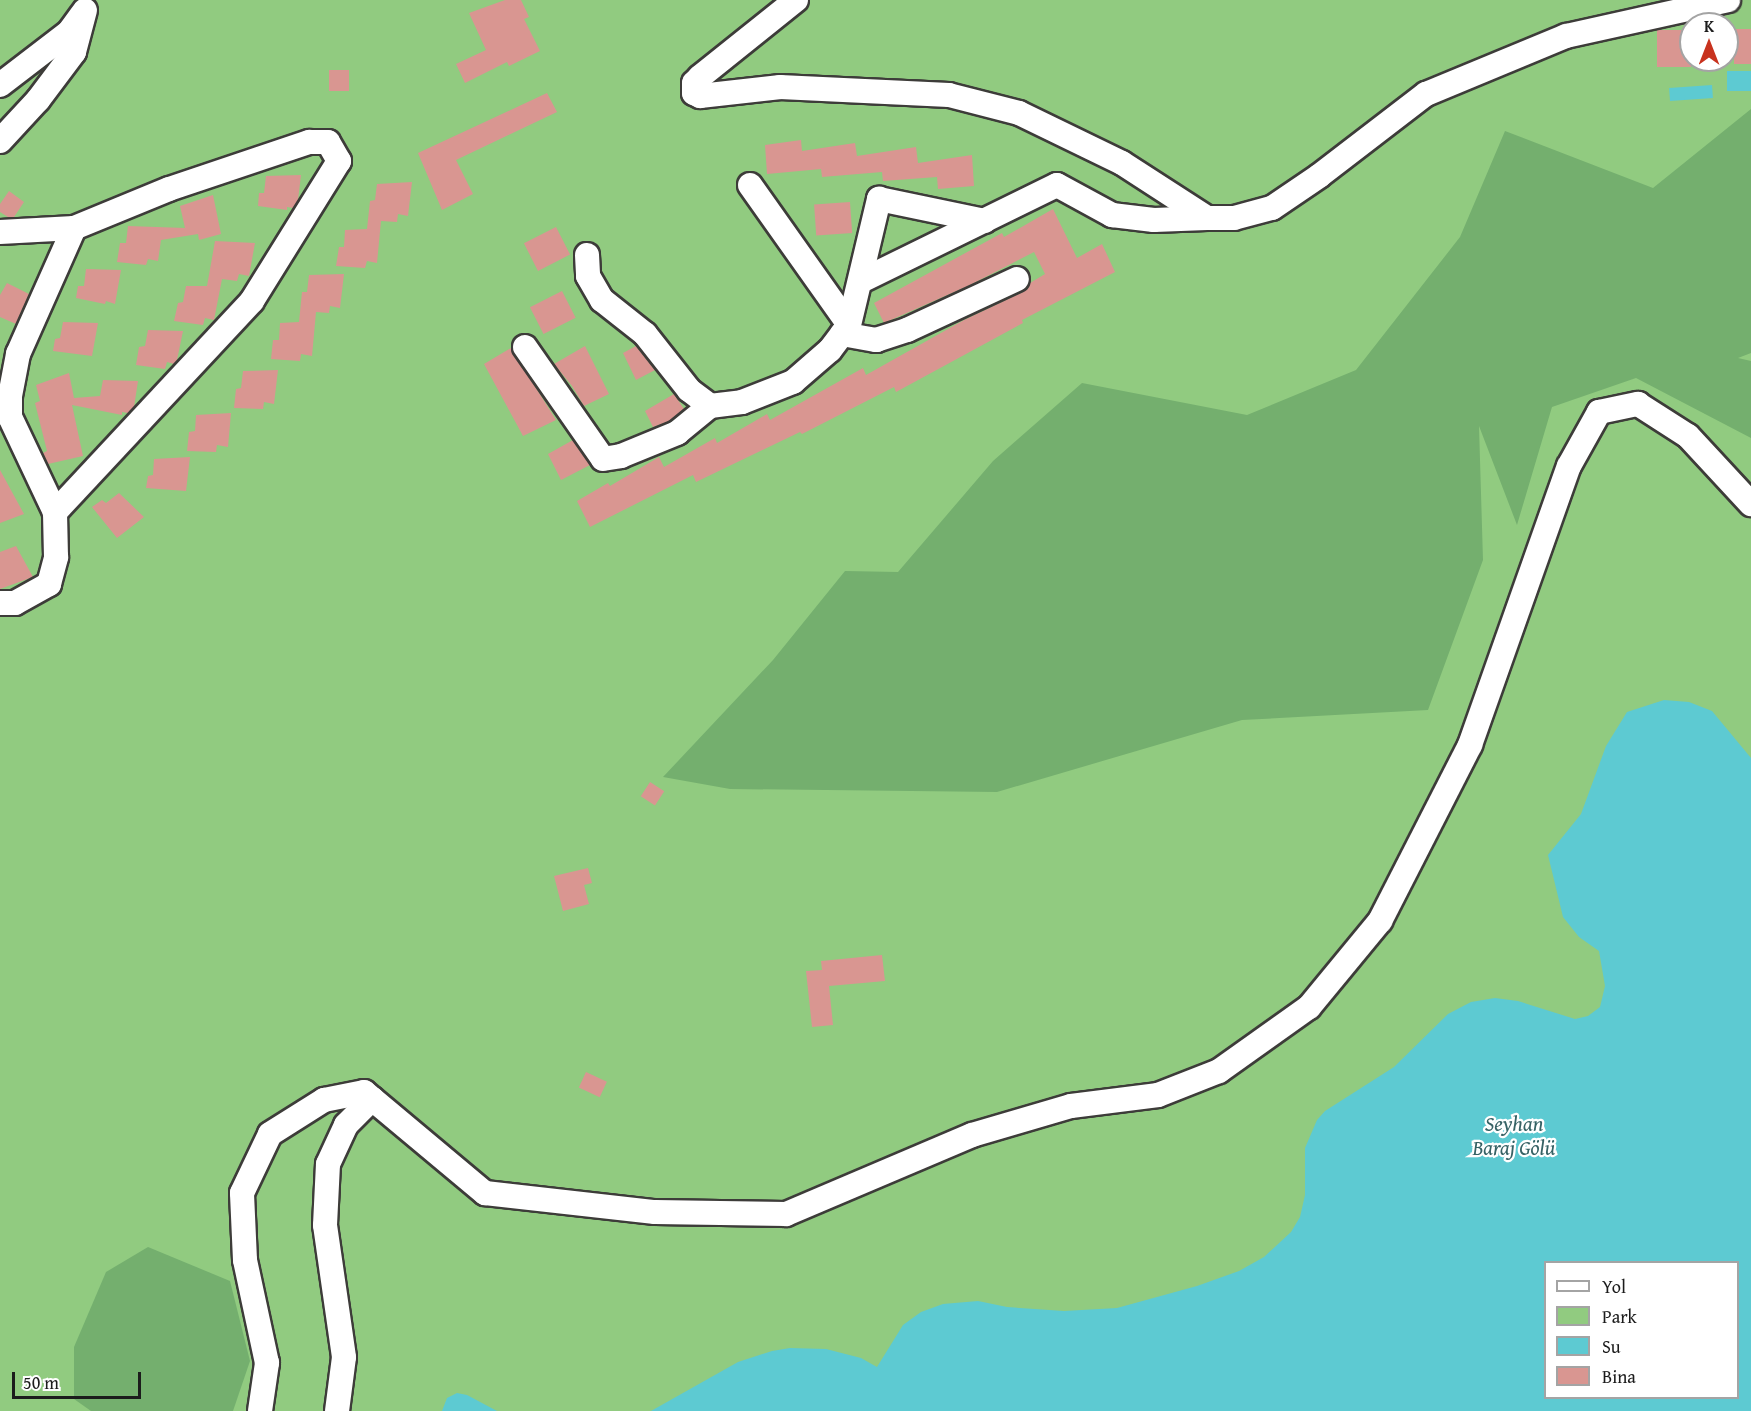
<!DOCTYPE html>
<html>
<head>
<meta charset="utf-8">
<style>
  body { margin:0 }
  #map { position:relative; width:1751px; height:1411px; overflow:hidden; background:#f6efde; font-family:"Gentium Book Plus",serif }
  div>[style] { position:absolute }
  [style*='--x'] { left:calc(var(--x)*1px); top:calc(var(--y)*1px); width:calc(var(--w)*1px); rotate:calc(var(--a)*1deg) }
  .green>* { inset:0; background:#91cb80 }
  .forest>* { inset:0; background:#74af6e }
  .water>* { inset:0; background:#5dcad2; transform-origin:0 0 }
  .building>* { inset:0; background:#d99691; transform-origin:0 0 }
  .roads { filter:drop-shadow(2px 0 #3d3c39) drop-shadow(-2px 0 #3d3c39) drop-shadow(0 2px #3d3c39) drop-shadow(0 -2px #3d3c39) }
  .minor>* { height:24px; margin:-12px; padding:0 12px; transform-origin:12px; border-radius:12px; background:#fff }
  span { translate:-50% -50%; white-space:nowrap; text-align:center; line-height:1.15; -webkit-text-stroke:4.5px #fff; paint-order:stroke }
  .water-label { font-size:21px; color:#366265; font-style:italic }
  .legend { position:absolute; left:1544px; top:1261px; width:195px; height:138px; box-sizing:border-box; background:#fff; border:2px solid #a4a4a4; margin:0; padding:8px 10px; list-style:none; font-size:18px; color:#1c1c1c }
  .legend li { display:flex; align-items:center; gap:12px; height:30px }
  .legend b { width:30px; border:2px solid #a4a4a4 }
  .north { position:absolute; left:1679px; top:12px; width:60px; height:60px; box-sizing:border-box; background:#fff; border:2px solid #a4a4a4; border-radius:50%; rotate:0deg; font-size:16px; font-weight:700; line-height:24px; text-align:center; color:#1c1c1c }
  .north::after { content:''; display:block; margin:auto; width:21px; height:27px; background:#c8321e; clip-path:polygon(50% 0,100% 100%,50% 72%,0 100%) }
  .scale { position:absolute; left:12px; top:1372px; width:129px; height:27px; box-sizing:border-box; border:3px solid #1c1c1c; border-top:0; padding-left:8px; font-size:18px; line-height:21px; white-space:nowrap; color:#1c1c1c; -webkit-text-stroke:4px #fff; paint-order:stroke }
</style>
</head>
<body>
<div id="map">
  <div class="green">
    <div style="clip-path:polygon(evenodd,0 0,1751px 0,1751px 1411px,0 1411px,0 0,1691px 24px,1727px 24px,1727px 60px,1691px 60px,1691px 24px,0 0,1546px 1262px,1738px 1262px,1738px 1398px,1546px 1398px,1546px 1262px)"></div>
  </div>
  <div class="forest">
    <div style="clip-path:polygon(1751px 109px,1751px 353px,1738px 358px,1751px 361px,1751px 438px,1636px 378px,1552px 407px,1517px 525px,1479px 426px,1483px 560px,1428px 710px,1242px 720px,997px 792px,730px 789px,663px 777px,773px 660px,845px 571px,898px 572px,993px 461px,1082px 383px,1247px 415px,1356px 370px,1460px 237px,1505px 131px,1653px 188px)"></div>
    <div style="clip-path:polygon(148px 1247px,230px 1281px,250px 1361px,233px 1411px,91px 1411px,74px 1399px,74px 1347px,106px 1272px)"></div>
  </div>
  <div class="water">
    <div style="left:1751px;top:71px;width:20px;height:24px;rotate:90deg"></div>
    <div style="left:1712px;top:85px;width:13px;height:43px;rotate:86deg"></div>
    <div style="clip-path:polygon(evenodd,1664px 700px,1689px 702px,1712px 711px,1751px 758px,1751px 1411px,651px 1411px,738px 1362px,772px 1351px,790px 1348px,826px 1349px,861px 1358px,877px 1367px,903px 1325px,921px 1312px,943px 1304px,978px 1301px,1007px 1307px,1064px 1311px,1117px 1308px,1197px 1286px,1239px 1271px,1264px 1257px,1291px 1232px,1300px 1217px,1305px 1195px,1305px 1148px,1317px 1120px,1325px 1111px,1394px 1067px,1448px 1014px,1471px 1002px,1495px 998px,1518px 1001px,1575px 1019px,1588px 1016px,1600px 1007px,1605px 986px,1599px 951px,1579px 937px,1563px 917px,1548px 855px,1581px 814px,1606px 746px,1627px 712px,1664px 700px,1738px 1262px,1738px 1398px,1546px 1398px,1546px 1262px,1738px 1262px)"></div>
    <div style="clip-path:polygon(457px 1393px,467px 1395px,497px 1411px,442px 1411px,447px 1398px)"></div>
  </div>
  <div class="building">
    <div style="clip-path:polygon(505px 0,521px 0,529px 17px,524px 19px,540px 51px,509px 66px,507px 62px,465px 83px,456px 64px,486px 50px,469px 13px)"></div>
    <div style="left:1734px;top:29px;width:17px;height:35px"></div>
    <div style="left:1657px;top:30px;width:34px;height:37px"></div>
    <div style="left:329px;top:70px;width:20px;height:21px"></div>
    <div style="clip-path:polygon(547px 93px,557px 112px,456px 160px,473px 194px,442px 210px,418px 153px)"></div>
    <div style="clip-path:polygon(801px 140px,802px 151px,855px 143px,857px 156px,916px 147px,918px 163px,972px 155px,974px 186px,938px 189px,937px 177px,883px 181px,882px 172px,822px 177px,821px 169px,767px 174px,765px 145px)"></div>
    <div style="clip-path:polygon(301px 175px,298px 200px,293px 208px,287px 207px,287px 210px,258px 206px,259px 193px,264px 193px,266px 176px)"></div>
    <div style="clip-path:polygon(412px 182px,408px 216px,398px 214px,397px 222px,381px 221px,377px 263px,367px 261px,365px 268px,336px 266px,339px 247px,344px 247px,345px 230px,367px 229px,370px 201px,375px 200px,377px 184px)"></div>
    <div style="clip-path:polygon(9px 191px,24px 202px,14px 217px,8px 217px,0 212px,0 204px)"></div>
    <div style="clip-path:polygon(213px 195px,221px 234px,199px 240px,198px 234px,161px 240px,158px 261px,148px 259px,146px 265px,117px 262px,120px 243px,126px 243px,128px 226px,185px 228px,180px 206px)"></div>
    <div style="left:850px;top:202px;width:31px;height:36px;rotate:86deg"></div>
    <div style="clip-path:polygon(1053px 209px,1077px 258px,1102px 244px,1115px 272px,1022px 320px,1023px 323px,896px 392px,894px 387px,802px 434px,800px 432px,696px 482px,693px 475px,590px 527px,577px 501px,608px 483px,610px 486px,659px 457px,664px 467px,715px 438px,717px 443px,767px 414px,770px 420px,863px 368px,866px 375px,964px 320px,1023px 292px,1030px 283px,1045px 274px,1034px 252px,968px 286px,884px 323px,874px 303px,1002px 233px,1004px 237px)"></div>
    <div style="left:556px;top:227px;width:31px;height:36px;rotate:63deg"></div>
    <div style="clip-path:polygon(215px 241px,255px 243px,249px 276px,239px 274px,237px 281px,222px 279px,214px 320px,205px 318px,203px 325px,174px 321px,178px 303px,183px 302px,186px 286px,207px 286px)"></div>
    <div style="clip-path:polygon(86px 269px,121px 270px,115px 304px,106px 301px,105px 304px,76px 298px,78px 286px,84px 286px)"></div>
    <div style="clip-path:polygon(344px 274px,340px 308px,330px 306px,329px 313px,316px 312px,312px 356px,301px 354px,300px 361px,271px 359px,273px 340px,279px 340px,280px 323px,299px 322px,302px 292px,307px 292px,309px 275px)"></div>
    <div style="clip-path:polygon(7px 283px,29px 294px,16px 324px,0 317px,0 295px)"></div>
    <div style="left:562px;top:291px;width:30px;height:36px;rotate:63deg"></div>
    <div style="clip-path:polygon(63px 322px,98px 323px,92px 356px,53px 351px,55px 339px,60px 338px)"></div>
    <div style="clip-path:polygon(148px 330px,183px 331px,177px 360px,174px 364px,167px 362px,165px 369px,136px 365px,139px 347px,145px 346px)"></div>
    <div style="clip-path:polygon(585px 346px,609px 394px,584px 406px,572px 386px,554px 364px)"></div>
    <div style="clip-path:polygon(636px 346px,655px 370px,636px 380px,623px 353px)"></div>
    <div style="clip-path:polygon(511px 348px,556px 420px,523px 436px,484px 364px)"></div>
    <div style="clip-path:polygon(278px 370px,274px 404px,264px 402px,263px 409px,234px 408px,236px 389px,241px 388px,243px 371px)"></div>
    <div style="clip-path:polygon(69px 373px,74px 398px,100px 396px,103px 380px,138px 381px,134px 407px,128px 413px,122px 412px,122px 415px,72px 405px,83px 456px,48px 464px,43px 453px,47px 451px,35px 403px,40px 401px,36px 385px)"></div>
    <div style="clip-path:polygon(674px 394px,684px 409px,670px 421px,653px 427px,645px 411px)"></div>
    <div style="clip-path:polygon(231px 413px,228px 447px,217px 445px,216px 452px,187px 451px,189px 432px,195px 431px,196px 415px)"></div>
    <div style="clip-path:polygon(573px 440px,590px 465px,561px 480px,548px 454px)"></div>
    <div style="clip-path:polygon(190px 457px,186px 491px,146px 488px,148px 476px,153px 475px,154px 459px)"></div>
    <div style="clip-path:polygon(0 470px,24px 514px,0 523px)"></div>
    <div style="clip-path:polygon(119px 493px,144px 517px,117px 538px,92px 507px,102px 500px,106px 503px)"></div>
    <div style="clip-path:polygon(16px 546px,33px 577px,0 589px,0 552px)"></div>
    <div style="left:650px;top:782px;width:17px;height:17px;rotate:33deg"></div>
    <div style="clip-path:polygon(588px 868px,592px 883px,584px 885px,589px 904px,563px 911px,554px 876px)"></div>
    <div style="clip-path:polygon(882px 955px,885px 981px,829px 986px,833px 1025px,812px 1027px,806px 971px,822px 970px,821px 961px)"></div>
    <div style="left:586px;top:1072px;width:23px;height:17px;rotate:25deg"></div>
  </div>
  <div class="roads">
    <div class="minor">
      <div style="--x:796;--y:0;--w:123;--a:141.3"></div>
      <div style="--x:700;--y:77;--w:8;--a:135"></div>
      <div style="--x:694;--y:83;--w:10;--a:90"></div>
      <div style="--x:694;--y:93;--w:7;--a:27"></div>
      <div style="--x:700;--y:96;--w:81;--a:-6.4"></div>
      <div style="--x:780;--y:87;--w:169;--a:2.7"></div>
      <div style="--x:949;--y:95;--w:72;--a:14.4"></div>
      <div style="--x:1019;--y:113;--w:114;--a:25.9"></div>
      <div style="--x:1122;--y:163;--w:101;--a:32.9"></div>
      <div style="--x:1207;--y:218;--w:27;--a:0"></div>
      <div style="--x:1234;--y:218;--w:39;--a:-15"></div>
      <div style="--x:1272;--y:208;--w:57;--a:-34.2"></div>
      <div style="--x:1319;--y:176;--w:135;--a:-37.5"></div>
      <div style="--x:1426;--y:94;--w:152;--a:-22.5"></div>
      <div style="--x:1566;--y:36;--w:166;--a:-12.5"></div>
      <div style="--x:0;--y:85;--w:87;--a:-37.5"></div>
      <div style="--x:69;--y:32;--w:22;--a:-54"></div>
      <div style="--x:0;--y:141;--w:56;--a:-47.2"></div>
      <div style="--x:38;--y:100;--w:60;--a:-53.1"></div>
      <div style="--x:74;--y:52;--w:43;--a:-75.3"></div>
      <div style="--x:750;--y:185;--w:171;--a:54.7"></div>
      <div style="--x:0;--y:232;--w:74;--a:-3.1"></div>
      <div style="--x:587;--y:255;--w:21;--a:87"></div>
      <div style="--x:588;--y:276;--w:28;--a:60"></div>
      <div style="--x:602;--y:300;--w:55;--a:38.3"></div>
      <div style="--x:645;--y:334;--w:71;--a:51.8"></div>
      <div style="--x:689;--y:390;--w:26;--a:37"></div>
      <div style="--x:861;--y:281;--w:218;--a:-26.1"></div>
      <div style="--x:1057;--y:185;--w:63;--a:28.6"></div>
      <div style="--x:1112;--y:215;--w:42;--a:6.8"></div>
      <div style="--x:1154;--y:220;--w:53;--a:-2.2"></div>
      <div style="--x:842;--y:334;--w:35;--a:10"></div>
      <div style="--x:876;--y:340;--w:33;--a:-18"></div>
      <div style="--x:907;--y:330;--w:121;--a:-24.9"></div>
      <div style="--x:525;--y:347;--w:136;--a:55.1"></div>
      <div style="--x:603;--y:459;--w:18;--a:-9"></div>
      <div style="--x:621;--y:456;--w:61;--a:-22.3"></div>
      <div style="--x:677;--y:433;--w:43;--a:-39.3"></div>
      <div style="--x:710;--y:406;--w:32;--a:-7"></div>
      <div style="--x:742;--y:402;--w:55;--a:-21.4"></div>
      <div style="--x:793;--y:382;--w:49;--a:-40.9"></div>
      <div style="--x:830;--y:350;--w:31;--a:-53"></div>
      <div style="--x:849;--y:325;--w:130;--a:-76.6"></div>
      <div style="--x:879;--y:199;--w:108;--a:11.7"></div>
      <div style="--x:0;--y:603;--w:15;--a:0"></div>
      <div style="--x:15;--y:603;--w:39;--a:-29"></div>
      <div style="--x:49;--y:584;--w:28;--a:-75"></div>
      <div style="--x:56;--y:557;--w:45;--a:-91.3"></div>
      <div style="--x:55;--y:512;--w:105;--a:-115.3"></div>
      <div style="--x:10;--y:417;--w:21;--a:-90"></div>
      <div style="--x:10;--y:396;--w:43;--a:-79.2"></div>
      <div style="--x:18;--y:354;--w:138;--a:-66"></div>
      <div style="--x:74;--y:228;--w:103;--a:-22.3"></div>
      <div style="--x:169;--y:189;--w:148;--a:-18.6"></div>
      <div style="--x:309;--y:142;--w:19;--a:0"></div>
      <div style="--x:328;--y:142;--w:22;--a:60"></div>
      <div style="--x:339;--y:161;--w:165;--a:121.9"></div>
      <div style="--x:252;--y:301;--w:289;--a:133"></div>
      <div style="--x:260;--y:1411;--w:49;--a:-81.7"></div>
      <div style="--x:267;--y:1363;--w:105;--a:-102.1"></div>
      <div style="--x:245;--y:1260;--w:67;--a:-92.6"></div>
      <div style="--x:242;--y:1193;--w:65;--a:-64.6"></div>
      <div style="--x:270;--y:1134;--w:64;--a:-32.2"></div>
      <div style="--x:324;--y:1100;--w:41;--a:-11.3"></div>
      <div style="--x:364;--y:1092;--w:158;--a:39.9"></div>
      <div style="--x:485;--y:1193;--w:171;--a:6.4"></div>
      <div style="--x:655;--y:1212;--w:131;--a:0.9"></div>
      <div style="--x:786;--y:1214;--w:202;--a:-23"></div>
      <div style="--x:972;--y:1135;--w:103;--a:-16.3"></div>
      <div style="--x:1071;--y:1106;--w:88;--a:-7.2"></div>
      <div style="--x:1158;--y:1095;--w:66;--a:-21.5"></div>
      <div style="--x:1219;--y:1071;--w:110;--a:-35.4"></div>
      <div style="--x:1309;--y:1007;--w:112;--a:-50.5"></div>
      <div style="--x:1380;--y:921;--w:198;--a:-62.9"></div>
      <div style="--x:1470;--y:745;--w:296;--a:-70.5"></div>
      <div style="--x:1569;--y:466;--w:62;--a:-60.9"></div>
      <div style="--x:1599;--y:412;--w:40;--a:-12"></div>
      <div style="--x:1638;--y:404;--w:59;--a:32.6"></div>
      <div style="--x:1688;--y:436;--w:93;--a:47.2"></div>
      <div style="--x:337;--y:1411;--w:54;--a:-82.6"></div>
      <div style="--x:344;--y:1357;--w:133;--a:-98.2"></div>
      <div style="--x:325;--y:1225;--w:61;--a:-87.2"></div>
      <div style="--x:328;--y:1164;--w:43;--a:-65.2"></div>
      <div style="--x:346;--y:1125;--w:37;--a:-45"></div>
    </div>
  </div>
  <div class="water-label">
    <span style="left:1514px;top:1136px">Seyhan<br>Baraj Gölü</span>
  </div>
  <ul class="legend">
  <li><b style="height:8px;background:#fff"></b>Yol</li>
  <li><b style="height:16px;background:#91cb80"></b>Park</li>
  <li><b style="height:16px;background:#5dcad2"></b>Su</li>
  <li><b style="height:16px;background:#d99691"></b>Bina</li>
  </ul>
  <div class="north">K</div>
  <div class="scale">50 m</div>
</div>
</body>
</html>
